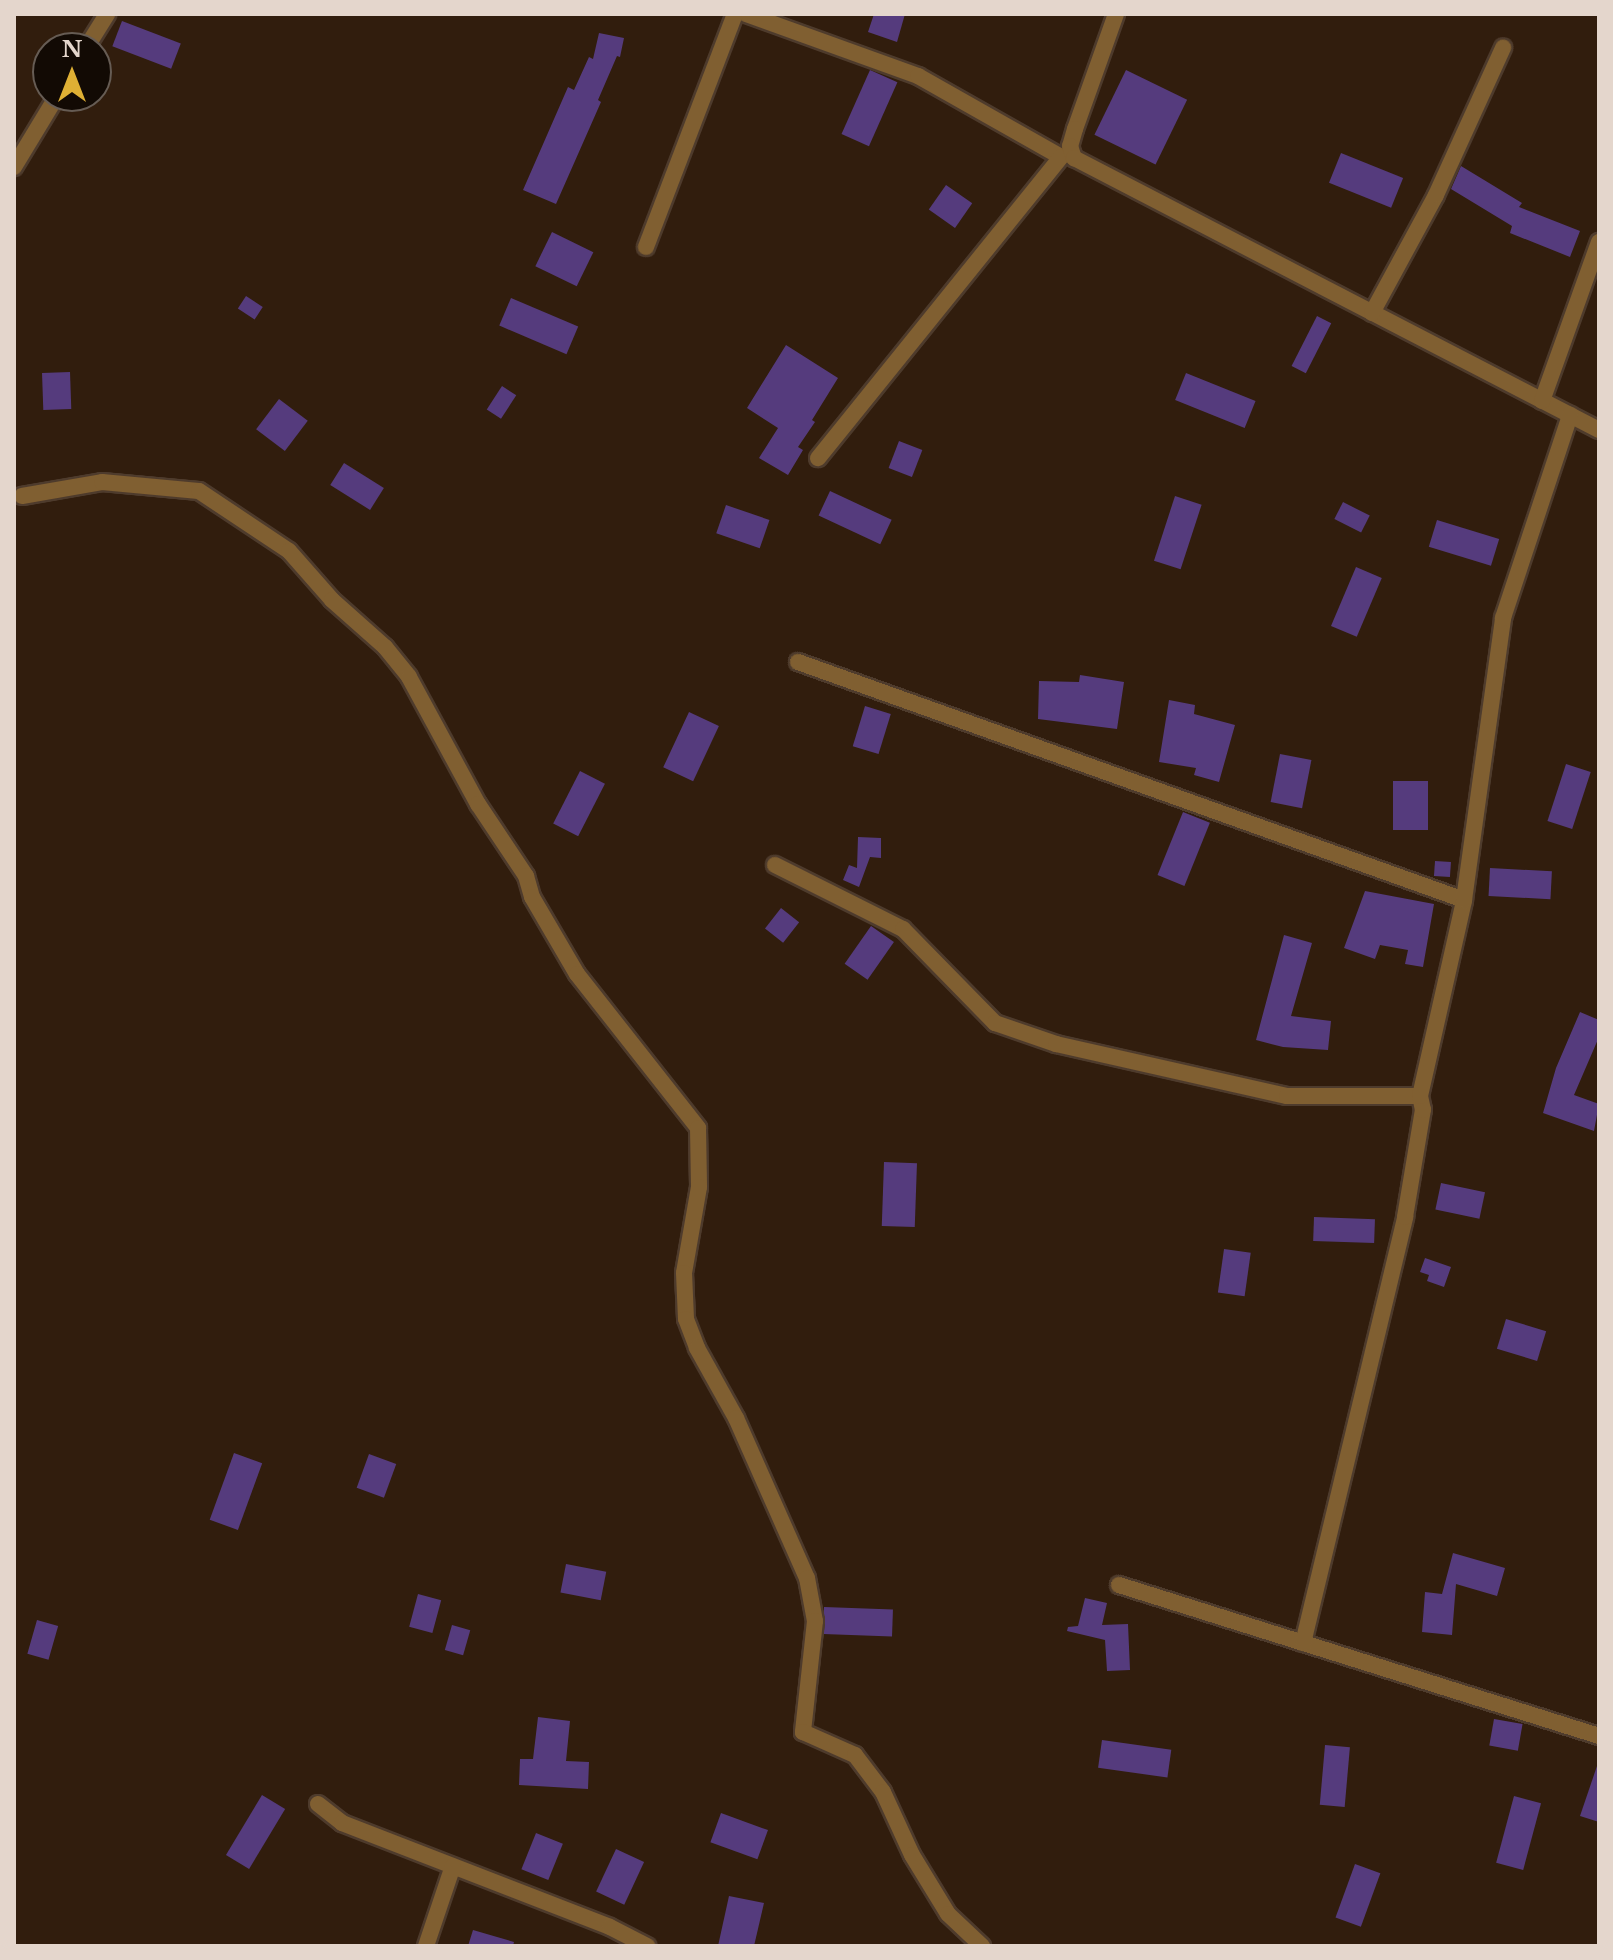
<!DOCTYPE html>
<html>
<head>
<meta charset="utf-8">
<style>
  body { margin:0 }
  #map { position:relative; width:1613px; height:1960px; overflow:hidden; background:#311d0d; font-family:"Libre Baskerville",serif }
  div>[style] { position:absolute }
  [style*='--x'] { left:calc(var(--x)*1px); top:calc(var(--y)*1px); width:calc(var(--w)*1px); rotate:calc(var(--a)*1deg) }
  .building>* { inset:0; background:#553b7d; transform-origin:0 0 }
  .roads { filter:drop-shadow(2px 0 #4e3b2c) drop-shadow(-2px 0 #4e3b2c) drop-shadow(0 2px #4e3b2c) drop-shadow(0 -2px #4e3b2c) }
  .street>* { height:16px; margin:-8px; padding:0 8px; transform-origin:8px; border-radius:8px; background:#805f31 }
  span { translate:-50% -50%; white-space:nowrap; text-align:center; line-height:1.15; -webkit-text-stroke:8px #120a04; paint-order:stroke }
  .frame { position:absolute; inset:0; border:16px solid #e4d6cc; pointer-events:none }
  .north { position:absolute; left:32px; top:32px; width:80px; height:80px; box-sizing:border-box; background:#120a04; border:2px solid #665c54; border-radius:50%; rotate:0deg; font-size:22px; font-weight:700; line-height:32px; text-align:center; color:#e4d6cc }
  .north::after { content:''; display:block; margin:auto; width:28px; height:36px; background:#dfb034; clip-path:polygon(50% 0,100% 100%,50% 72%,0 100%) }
</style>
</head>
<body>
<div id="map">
  <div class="building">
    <div style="clip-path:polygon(874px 14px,905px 14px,897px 42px,868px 32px)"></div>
    <div style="left:122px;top:21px;width:63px;height:27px;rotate:21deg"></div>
    <div style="clip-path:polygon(599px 33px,624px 38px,620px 57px,617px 56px,598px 100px,601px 102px,556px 204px,523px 190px,568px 87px,574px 90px,589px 57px,593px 59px)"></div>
    <div style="left:870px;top:70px;width:30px;height:70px;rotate:24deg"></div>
    <div style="left:1126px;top:70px;width:68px;height:72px;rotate:26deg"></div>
    <div style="left:1341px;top:153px;width:67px;height:32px;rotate:22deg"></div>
    <div style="clip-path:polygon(1461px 166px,1522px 203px,1519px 207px,1580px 231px,1570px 257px,1510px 233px,1512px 226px,1451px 189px)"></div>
    <div style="left:946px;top:185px;width:32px;height:30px;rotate:35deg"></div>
    <div style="left:552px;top:232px;width:46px;height:38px;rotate:26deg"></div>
    <div style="left:246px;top:296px;width:20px;height:15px;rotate:33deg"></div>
    <div style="left:511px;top:298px;width:73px;height:30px;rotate:23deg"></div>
    <div style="left:1317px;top:316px;width:16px;height:56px;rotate:27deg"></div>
    <div style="clip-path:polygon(786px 345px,838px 378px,812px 420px,815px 422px,798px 447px,803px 450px,788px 475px,759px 458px,778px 428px,747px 408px)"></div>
    <div style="left:70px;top:372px;width:37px;height:28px;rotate:88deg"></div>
    <div style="left:1186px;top:373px;width:75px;height:29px;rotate:22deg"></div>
    <div style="left:502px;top:386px;width:17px;height:28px;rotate:33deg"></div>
    <div style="left:279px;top:399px;width:36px;height:38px;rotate:37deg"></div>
    <div style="left:899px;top:441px;width:25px;height:29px;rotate:21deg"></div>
    <div style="left:344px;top:463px;width:47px;height:26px;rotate:32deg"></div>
    <div style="left:830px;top:491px;width:68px;height:27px;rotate:25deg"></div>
    <div style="left:1175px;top:496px;width:28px;height:68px;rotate:18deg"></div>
    <div style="left:1343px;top:502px;width:30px;height:19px;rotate:27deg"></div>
    <div style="left:726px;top:505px;width:46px;height:30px;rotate:19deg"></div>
    <div style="left:1437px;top:520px;width:65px;height:28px;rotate:17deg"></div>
    <div style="left:1356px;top:567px;width:28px;height:64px;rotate:23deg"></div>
    <div style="clip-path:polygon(1080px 675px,1124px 682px,1117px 729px,1038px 719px,1039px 681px,1079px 682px)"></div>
    <div style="clip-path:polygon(1169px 700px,1195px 705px,1194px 714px,1235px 725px,1219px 782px,1194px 775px,1196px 768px,1159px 762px)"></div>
    <div style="left:865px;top:706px;width:27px;height:42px;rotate:17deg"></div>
    <div style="left:689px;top:712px;width:33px;height:61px;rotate:25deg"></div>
    <div style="left:1280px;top:754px;width:32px;height:49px;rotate:11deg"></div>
    <div style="left:1566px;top:764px;width:26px;height:60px;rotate:18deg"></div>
    <div style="left:580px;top:771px;width:28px;height:59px;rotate:27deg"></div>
    <div style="left:1428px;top:781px;width:49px;height:35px;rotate:90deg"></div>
    <div style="left:1183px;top:812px;width:29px;height:68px;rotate:22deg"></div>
    <div style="clip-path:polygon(858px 837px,881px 838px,881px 858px,870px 857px,859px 887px,843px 880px,849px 865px,857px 868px)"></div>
    <div style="left:1435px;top:861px;width:16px;height:15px;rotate:4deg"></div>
    <div style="left:1490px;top:868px;width:62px;height:28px;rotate:3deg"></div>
    <div style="clip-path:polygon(1365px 891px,1434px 904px,1423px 967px,1405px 964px,1408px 950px,1380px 945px,1375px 959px,1344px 948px)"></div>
    <div style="left:781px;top:908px;width:23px;height:26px;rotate:38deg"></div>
    <div style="left:871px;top:926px;width:28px;height:46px;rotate:35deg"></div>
    <div style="clip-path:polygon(1284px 935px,1312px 943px,1291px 1016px,1331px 1021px,1328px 1050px,1283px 1047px,1256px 1040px)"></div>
    <div style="clip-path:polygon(1580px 1012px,1599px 1020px,1599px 1037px,1574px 1095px,1599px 1104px,1594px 1131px,1543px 1113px,1556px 1068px)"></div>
    <div style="left:884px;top:1162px;width:33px;height:64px;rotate:2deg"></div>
    <div style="left:1441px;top:1183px;width:45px;height:27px;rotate:12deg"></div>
    <div style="left:1314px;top:1217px;width:61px;height:24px;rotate:2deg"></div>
    <div style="left:1224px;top:1249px;width:27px;height:44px;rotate:8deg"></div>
    <div style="clip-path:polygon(1425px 1258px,1451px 1267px,1444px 1287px,1427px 1281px,1429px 1275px,1420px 1272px)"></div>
    <div style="left:1506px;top:1319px;width:42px;height:31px;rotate:17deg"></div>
    <div style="left:234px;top:1453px;width:30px;height:71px;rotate:20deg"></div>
    <div style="left:369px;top:1454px;width:29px;height:36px;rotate:20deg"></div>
    <div style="clip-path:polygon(1453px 1553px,1505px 1568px,1497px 1596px,1456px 1584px,1452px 1635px,1422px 1632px,1425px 1592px,1442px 1594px)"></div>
    <div style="left:566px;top:1564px;width:41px;height:29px;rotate:11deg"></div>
    <div style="left:418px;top:1594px;width:24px;height:34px;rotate:15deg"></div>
    <div style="clip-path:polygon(1085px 1598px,1107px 1603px,1102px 1625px,1128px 1624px,1130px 1670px,1107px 1671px,1105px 1640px,1067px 1631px,1068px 1627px,1078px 1626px)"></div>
    <div style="left:824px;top:1607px;width:69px;height:27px;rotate:2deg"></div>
    <div style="left:37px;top:1620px;width:22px;height:35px;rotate:16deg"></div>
    <div style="left:452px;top:1625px;width:19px;height:26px;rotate:16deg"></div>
    <div style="clip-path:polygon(538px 1717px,570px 1721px,566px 1761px,589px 1762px,588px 1789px,519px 1785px,520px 1759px,533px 1759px)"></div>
    <div style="left:1494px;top:1719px;width:29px;height:27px;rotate:10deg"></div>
    <div style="left:1102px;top:1740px;width:70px;height:28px;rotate:8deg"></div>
    <div style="left:1325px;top:1745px;width:25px;height:60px;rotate:5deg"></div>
    <div style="clip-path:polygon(1597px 1766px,1599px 1766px,1599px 1822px,1580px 1816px)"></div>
    <div style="left:262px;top:1795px;width:27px;height:70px;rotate:31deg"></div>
    <div style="left:1514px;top:1796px;width:28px;height:69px;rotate:15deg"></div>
    <div style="left:721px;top:1813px;width:50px;height:31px;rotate:20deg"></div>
    <div style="left:536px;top:1833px;width:29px;height:39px;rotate:22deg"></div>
    <div style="left:616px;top:1849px;width:31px;height:47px;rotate:25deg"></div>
    <div style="left:1355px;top:1864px;width:27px;height:57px;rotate:20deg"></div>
    <div style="clip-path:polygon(729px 1896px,764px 1903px,754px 1946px,718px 1946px)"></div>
    <div style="clip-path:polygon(473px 1930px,514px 1942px,513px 1946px,468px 1946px)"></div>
  </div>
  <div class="roads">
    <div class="street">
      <div style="--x:746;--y:14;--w:183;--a:19.8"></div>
      <div style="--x:918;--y:76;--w:164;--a:29.5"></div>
      <div style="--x:1061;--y:157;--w:387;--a:128.9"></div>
      <div style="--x:1116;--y:14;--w:122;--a:109.6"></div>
      <div style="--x:1075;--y:129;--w:18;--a:106"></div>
      <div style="--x:1070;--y:146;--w:13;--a:72"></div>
      <div style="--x:1074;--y:158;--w:591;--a:27.39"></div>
      <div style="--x:86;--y:48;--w:40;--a:-58"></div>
      <div style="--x:14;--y:167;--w:83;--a:-58.8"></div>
      <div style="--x:646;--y:247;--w:249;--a:-69.1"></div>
      <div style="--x:1372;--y:313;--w:134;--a:-61.5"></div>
      <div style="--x:1436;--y:195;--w:162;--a:-65.5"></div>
      <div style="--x:1542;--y:401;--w:169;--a:-70.3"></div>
      <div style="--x:22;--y:496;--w:81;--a:-9.9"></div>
      <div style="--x:102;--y:482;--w:97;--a:5.3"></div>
      <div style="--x:199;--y:491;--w:108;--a:33.7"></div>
      <div style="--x:289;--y:551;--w:65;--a:48.7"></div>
      <div style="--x:332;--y:600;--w:71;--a:41.6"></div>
      <div style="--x:385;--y:647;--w:38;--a:51"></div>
      <div style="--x:409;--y:677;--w:145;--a:61.5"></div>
      <div style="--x:478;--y:804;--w:87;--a:56.3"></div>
      <div style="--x:526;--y:876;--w:22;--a:74"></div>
      <div style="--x:532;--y:897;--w:89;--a:59.7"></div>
      <div style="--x:577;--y:974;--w:196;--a:51.8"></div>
      <div style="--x:698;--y:1128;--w:59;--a:89"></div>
      <div style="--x:699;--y:1187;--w:87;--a:99.9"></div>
      <div style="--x:684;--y:1273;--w:46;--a:87.5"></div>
      <div style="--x:686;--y:1319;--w:31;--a:69"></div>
      <div style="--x:697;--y:1348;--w:80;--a:60.9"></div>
      <div style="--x:736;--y:1418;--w:175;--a:66.1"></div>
      <div style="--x:807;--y:1578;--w:44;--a:79.5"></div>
      <div style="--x:815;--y:1621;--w:112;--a:96.2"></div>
      <div style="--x:803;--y:1732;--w:57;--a:23.9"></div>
      <div style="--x:855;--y:1755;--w:46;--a:52.9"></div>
      <div style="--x:883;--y:1792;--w:69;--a:65.3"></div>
      <div style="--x:912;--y:1855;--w:69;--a:58.6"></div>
      <div style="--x:948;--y:1914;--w:47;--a:43.3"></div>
      <div style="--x:798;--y:662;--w:707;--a:19.66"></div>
      <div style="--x:775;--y:865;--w:143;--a:26.6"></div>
      <div style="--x:903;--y:929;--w:132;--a:45.6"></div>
      <div style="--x:995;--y:1023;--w:65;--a:19"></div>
      <div style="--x:1056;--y:1044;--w:237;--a:12.7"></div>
      <div style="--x:1287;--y:1096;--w:133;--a:0"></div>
      <div style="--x:1119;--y:1585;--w:503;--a:17.46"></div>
      <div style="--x:1303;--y:1643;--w:438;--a:-76.5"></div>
      <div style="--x:1405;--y:1217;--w:109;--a:-80.5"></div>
      <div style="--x:1423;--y:1110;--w:14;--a:-102"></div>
      <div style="--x:1420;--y:1096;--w:201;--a:-77.3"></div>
      <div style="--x:1464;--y:900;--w:285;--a:-82.1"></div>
      <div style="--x:1503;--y:618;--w:214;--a:-71.7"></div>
      <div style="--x:318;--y:1804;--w:31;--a:38"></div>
      <div style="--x:342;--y:1823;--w:287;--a:21.2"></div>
      <div style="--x:610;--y:1927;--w:42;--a:27.2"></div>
      <div style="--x:426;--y:1946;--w:84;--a:-71.4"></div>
    </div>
  </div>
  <div class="frame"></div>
  <div class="north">N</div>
</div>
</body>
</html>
